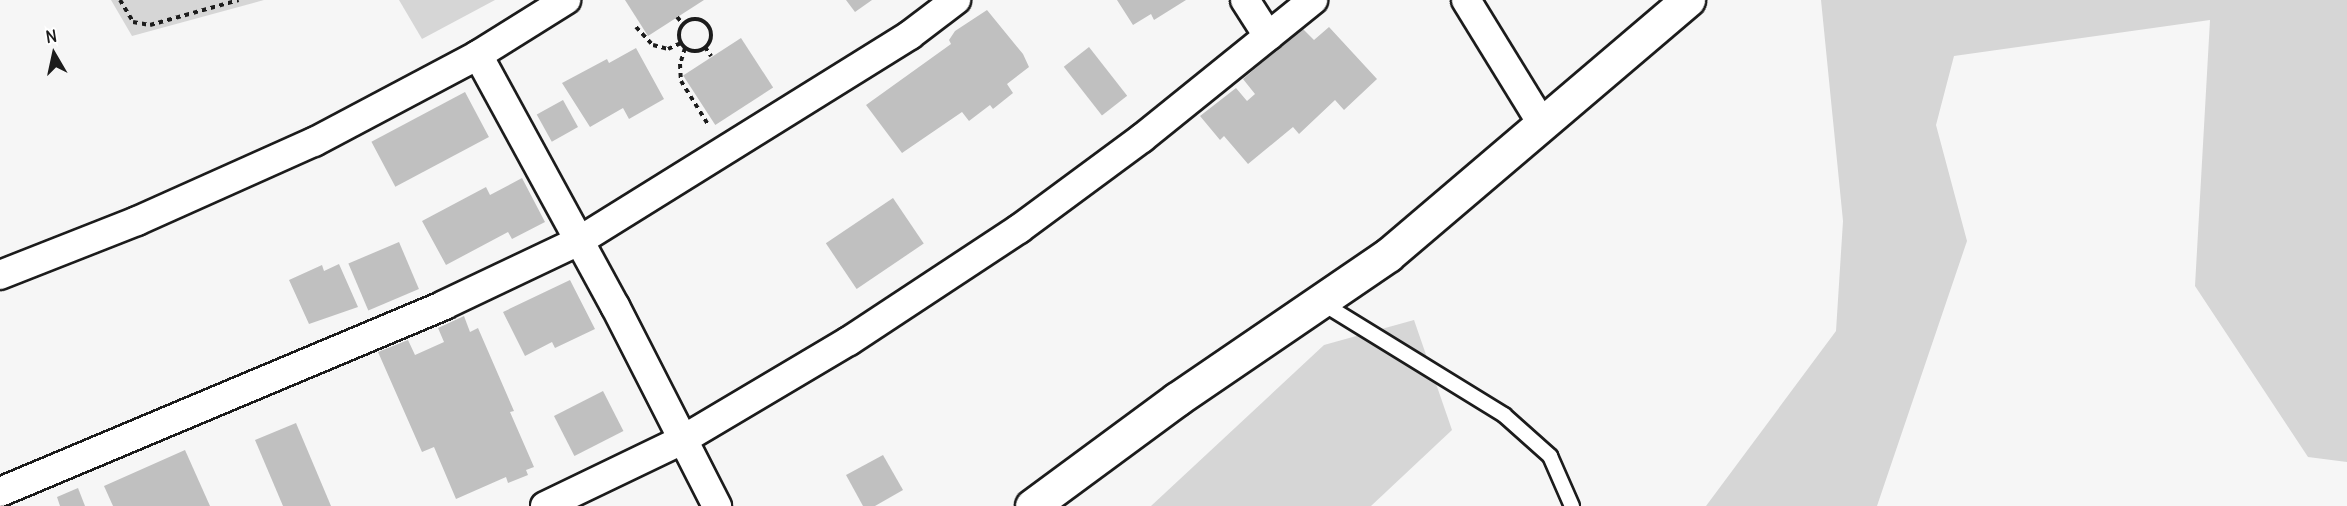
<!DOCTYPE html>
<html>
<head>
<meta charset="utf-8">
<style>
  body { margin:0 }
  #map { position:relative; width:2347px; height:506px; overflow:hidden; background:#f6f6f6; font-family:Delius,sans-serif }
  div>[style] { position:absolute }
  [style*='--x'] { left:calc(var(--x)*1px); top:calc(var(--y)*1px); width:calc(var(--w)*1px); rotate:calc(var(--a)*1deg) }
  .green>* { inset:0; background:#d6d6d6 }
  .building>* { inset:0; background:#c0c0c0; transform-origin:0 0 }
  .path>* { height:4px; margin-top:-2px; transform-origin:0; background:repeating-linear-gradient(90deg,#1c1c1c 0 4.5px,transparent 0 9px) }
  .path>.ring { margin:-2px; padding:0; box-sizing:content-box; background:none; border:4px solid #1c1c1c; border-radius:50% }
  .roads { filter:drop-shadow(2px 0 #1c1c1c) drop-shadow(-2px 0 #1c1c1c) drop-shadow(0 2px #1c1c1c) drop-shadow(0 -2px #1c1c1c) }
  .lane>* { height:14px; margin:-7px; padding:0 7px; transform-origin:7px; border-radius:7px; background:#fff }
  .street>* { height:28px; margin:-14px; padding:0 14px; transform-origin:14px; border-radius:14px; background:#fff }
  .secondary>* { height:33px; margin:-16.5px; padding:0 16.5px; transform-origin:16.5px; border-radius:16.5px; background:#fff }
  span { translate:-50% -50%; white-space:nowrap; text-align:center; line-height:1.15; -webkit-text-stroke:4.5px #fff; paint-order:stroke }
  .north { position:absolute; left:24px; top:24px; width:60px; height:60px; -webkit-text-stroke:4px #fff; paint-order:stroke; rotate:351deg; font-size:16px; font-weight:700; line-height:24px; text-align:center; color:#1c1c1c }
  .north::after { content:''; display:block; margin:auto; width:21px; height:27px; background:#1c1c1c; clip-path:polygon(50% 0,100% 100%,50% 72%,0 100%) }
</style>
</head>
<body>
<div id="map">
  <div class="green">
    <div style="clip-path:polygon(111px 0,264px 0,132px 36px)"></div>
    <div style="clip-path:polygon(399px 0,495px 0,422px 39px)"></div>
    <div style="clip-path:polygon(1821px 0,2347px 0,2347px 462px,2308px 457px,2195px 286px,2210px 20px,1954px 56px,1936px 125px,1967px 241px,1877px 506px,1706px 506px,1836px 331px,1843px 221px)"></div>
    <div style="clip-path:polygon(1414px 320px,1452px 430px,1371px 506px,1151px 506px,1324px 345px)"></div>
  </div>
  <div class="building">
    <div style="clip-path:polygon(625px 0,704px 0,648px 36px)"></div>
    <div style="clip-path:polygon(846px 0,872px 0,855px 12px)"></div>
    <div style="clip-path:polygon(1117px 0,1186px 0,1154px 20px,1151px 14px,1133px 25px)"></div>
    <div style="clip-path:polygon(987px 10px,1023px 54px,1029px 67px,1007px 84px,1013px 93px,993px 109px,990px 105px,969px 121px,962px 112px,902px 153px,866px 105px,951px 44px,949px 40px,955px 31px)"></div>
    <div style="clip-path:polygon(1329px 27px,1377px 79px,1344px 110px,1335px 100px,1299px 134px,1293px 127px,1248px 164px,1224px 136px,1220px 140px,1200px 116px,1236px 88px,1247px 101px,1255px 94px,1243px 79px,1302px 28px,1314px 40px)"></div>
    <div style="left:741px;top:38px;width:59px;height:69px;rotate:57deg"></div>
    <div style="left:1089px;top:47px;width:62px;height:32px;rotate:52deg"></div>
    <div style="clip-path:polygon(636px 48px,664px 99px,629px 119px,623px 108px,590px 127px,562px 83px,607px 59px,609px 63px)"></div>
    <div style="left:465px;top:92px;width:51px;height:106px;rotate:62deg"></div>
    <div style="left:563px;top:100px;width:31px;height:30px;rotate:61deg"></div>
    <div style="clip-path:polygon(522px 178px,545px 222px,512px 239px,508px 232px,446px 265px,422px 221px,486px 187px,490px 195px)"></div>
    <div style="left:893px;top:198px;width:55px;height:81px;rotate:56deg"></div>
    <div style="left:399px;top:242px;width:51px;height:55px;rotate:67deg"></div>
    <div style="clip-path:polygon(339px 264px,358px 307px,309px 324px,289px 280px,322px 265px,324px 271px)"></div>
    <div style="clip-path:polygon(570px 280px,595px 329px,555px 348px,552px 342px,525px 356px,503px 312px)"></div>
    <div style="clip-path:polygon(464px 316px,470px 332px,478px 328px,514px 411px,510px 412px,534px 467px,526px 470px,528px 475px,508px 483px,506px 477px,456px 499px,434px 447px,422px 452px,378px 352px,408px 340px,415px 355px,444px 342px,438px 328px)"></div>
    <div style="left:603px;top:391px;width:45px;height:55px;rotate:63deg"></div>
    <div style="clip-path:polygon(296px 423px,331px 506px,283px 506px,255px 440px)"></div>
    <div style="clip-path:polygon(185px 450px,210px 506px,113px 506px,104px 486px)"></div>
    <div style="clip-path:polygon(883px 455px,903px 490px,875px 506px,863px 506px,846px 475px)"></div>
    <div style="clip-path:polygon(78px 488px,85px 506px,60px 506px,57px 497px)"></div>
  </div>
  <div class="path">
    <div style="--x:120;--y:0;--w:26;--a:59"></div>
    <div style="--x:133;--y:22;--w:17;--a:10"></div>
    <div style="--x:150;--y:25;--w:92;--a:-15.7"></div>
    <div style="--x:677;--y:17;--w:9;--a:49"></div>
    <div class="ring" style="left:679px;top:19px;width:28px;height:28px"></div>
    <div style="--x:636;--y:27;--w:25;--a:47"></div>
    <div style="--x:653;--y:45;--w:16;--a:15"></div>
    <div style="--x:668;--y:49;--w:14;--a:-25"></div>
    <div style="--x:705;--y:47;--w:11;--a:56"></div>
    <div style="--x:685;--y:48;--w:17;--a:107"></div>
    <div style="--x:680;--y:64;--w:17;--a:87"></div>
    <div style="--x:681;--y:81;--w:53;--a:58.1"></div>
  </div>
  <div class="roads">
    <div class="lane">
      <div style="--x:1322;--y:303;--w:214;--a:31.6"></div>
      <div style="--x:1504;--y:415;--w:62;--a:41.7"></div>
      <div style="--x:1550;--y:456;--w:55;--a:66.3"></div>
    </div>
    <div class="street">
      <div style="--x:1245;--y:0;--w:43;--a:57.4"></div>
      <div style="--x:1466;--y:0;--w:143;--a:58.4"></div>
      <div style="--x:478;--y:55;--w:286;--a:61.4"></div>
      <div style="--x:615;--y:306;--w:225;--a:63"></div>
      <div style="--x:0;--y:275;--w:147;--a:-21.5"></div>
      <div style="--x:137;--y:221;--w:194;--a:-24.1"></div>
      <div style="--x:314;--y:142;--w:186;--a:-27.9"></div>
      <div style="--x:478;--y:55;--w:104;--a:-32"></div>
      <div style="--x:0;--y:492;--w:482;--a:-22.8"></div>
      <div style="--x:444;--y:305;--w:149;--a:-25.4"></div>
      <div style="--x:579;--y:241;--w:390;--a:-31.9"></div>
      <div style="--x:910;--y:35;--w:58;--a:-37.3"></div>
      <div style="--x:545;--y:506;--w:152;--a:-25.7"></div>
      <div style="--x:682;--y:440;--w:194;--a:-30.7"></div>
      <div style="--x:849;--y:341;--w:204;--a:-33.4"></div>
      <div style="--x:1019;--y:229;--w:153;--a:-36.5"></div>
      <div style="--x:1142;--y:138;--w:220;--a:-38.9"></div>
    </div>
    <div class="secondary">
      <div style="--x:1032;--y:506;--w:180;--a:-36.4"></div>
      <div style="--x:1177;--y:399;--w:255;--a:-34.3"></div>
      <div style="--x:1388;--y:255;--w:394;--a:-40.4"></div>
    </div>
  </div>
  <div class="north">N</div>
</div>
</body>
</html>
